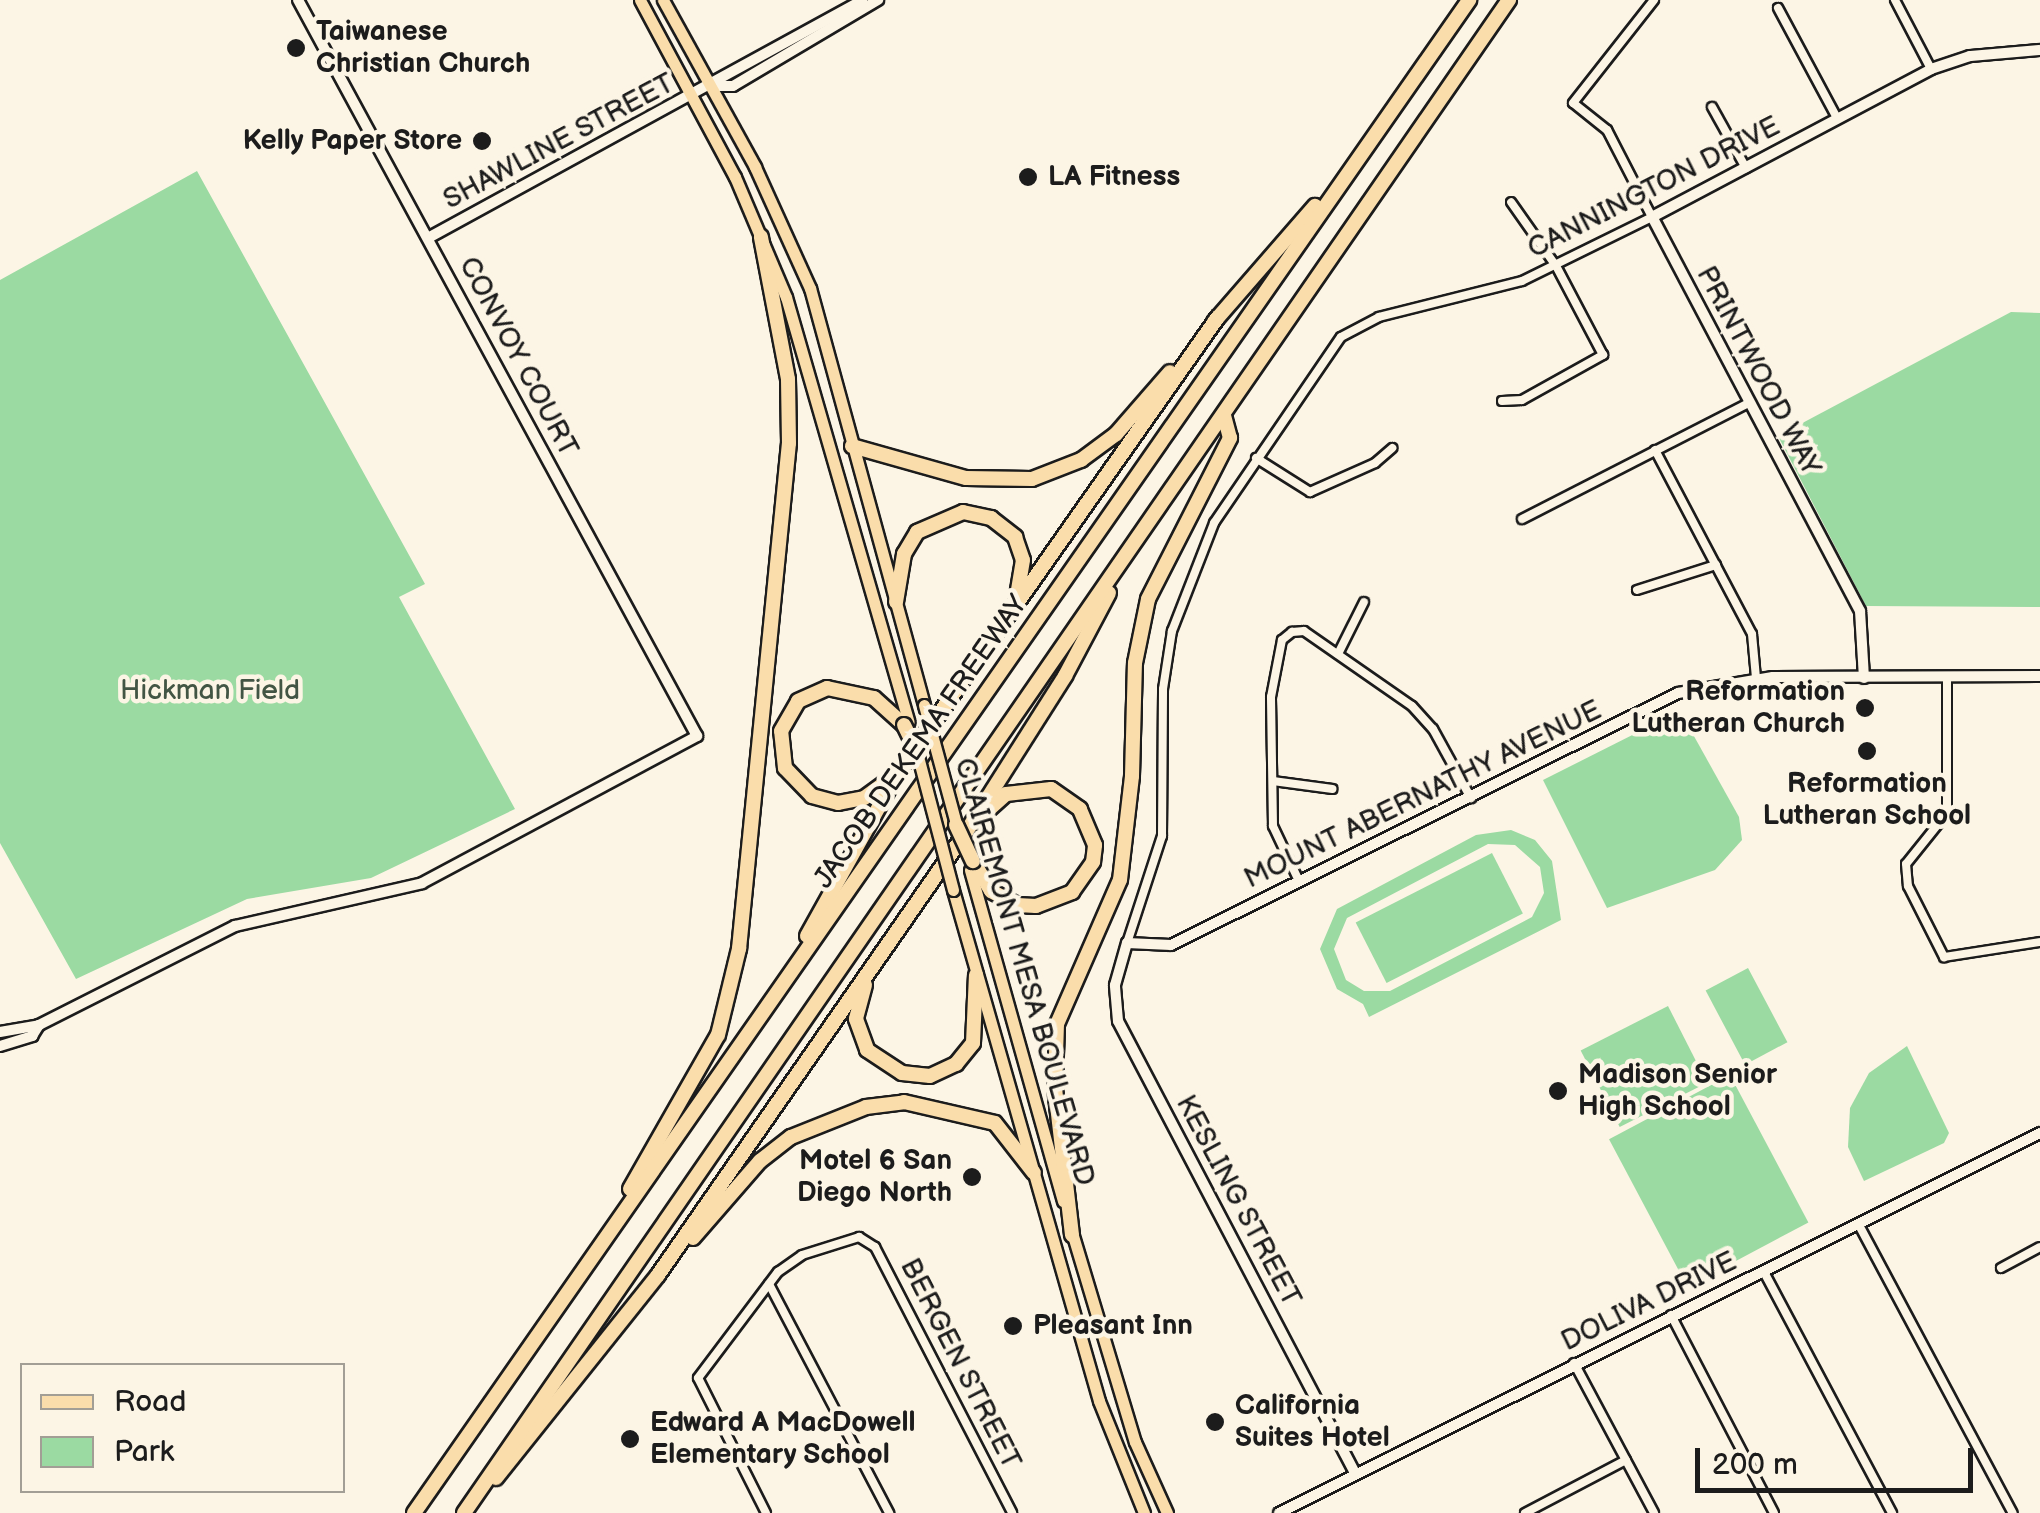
<!DOCTYPE html>
<html>
<head>
<meta charset="utf-8">
<style>
  body { margin:0 }
  #map { position:relative; width:2040px; height:1513px; overflow:hidden; background:#fcf5e5; font-family:"Balsamiq Sans",sans-serif }
  div>[style] { position:absolute }
  [style*='--x'] { left:calc(var(--x)*1px); top:calc(var(--y)*1px); width:calc(var(--w)*1px); rotate:calc(var(--a)*1deg) }
  .green>* { inset:0; background:#9bdaa2; transform-origin:0 0 }
  .roads { filter:drop-shadow(2px 0 #1c1c1c) drop-shadow(-2px 0 #1c1c1c) drop-shadow(0 2px #1c1c1c) drop-shadow(0 -2px #1c1c1c) }
  .street>* { height:8px; margin:-4px; padding:0 4px; transform-origin:4px; border-radius:4px; background:#fcf5e5 }
  .secondary>* { height:10px; margin:-5px; padding:0 5px; transform-origin:5px; border-radius:5px; background:#fcf5e5 }
  .primary>* { height:11px; margin:-5.5px; padding:0 5.5px; transform-origin:5.5px; border-radius:5.5px; background:#faddab }
  .highway>* { height:14px; margin:-7px; padding:0 7px; transform-origin:7px; border-radius:7px; background:#faddab }
  .bridges { filter:drop-shadow(2px 0 #1c1c1c) drop-shadow(-2px 0 #1c1c1c) drop-shadow(0 2px #1c1c1c) drop-shadow(0 -2px #1c1c1c) }
  .primary-bridge>* { height:11px; margin:-5.5px; padding:0 5.5px; transform-origin:5.5px; border-radius:5.5px; background:#faddab }
  .highway-bridge>* { height:14px; margin:-7px; padding:0 7px; transform-origin:7px; border-radius:7px; background:#faddab }
  .dots>* { width:28px; height:28px; translate:-50% -50%; box-sizing:border-box; border:5px solid #fcf5e5; border-radius:50% }
  span { translate:-50% -50%; white-space:nowrap; text-align:center; line-height:1.15; -webkit-text-stroke:9px #fcf5e5; paint-order:stroke }
  .poi-label { font-size:28px; color:#1c1c1c; font-weight:700 }
  .left { translate:0 -50%; text-align:left }
  .right { translate:-100% -50%; text-align:right }
  .street-label { font-size:28px; color:#1c1c1c }
  .park-label { font-size:28px; color:#425544 }
  .legend { position:absolute; left:20px; top:1363px; width:325px; height:130px; box-sizing:border-box; background:#fcf5e5; border:2px solid #a29e95; margin:0; padding:12px 18px; list-style:none; font-size:30px; color:#1c1c1c }
  .legend li { display:flex; align-items:center; gap:20px; height:50px }
  .legend b { width:50px; border:2px solid #a29e95 }
  .scale { position:absolute; left:1695px; top:1448px; width:278px; height:45px; box-sizing:border-box; border:5px solid #1c1c1c; border-top:0; padding-left:12px; font-size:30px; line-height:35px; white-space:nowrap; color:#1c1c1c; -webkit-text-stroke:8px #fcf5e5; paint-order:stroke }
</style>
</head>
<body>
<div id="map">
  <div class="green">
    <div style="clip-path:polygon(197px 171px,425px 584px,399px 597px,515px 809px,371px 878px,247px 899px,76px 979px,0 843px,0 280px)"></div>
    <div style="clip-path:polygon(2011px 312px,2040px 313px,2040px 607px,1866px 606px,1778px 436px)"></div>
    <div style="clip-path:polygon(1680px 711px,1739px 817px,1742px 840px,1715px 870px,1607px 908px,1543px 780px)"></div>
    <div style="clip-path:polygon(evenodd,1511px 830px,1535px 840px,1552px 861px,1561px 920px,1369px 1017px,1363px 1004px,1337px 989px,1320px 949px,1337px 909px,1476px 835px,1511px 830px,1488px 844px,1515px 845px,1540px 867px,1544px 893px,1532px 917px,1390px 991px,1364px 991px,1346px 980px,1334px 949px,1347px 918px,1488px 844px)"></div>
    <div style="left:1492px;top:853px;width:68px;height:153px;rotate:63deg"></div>
    <div style="left:1748px;top:968px;width:84px;height:48px;rotate:62deg"></div>
    <div style="left:1668px;top:1006px;width:86px;height:98px;rotate:63deg"></div>
    <div style="clip-path:polygon(1907px 1046px,1949px 1133px,1944px 1143px,1864px 1181px,1848px 1147px,1850px 1108px,1869px 1073px)"></div>
    <div style="left:1730px;top:1075px;width:167px;height:137px;rotate:62deg"></div>
  </div>
  <div class="roads">
    <div class="street">
      <div style="--x:1895;--y:0;--w:78;--a:62.4"></div>
      <div style="--x:1778;--y:8;--w:125;--a:61.8"></div>
      <div style="--x:1712;--y:107;--w:70;--a:60.9"></div>
      <div style="--x:1502;--y:401;--w:20;--a:-3"></div>
      <div style="--x:1522;--y:400;--w:93;--a:-29.1"></div>
      <div style="--x:1603;--y:355;--w:101;--a:-117.8"></div>
      <div style="--x:1556;--y:266;--w:78;--a:-125.1"></div>
      <div style="--x:1655;--y:450;--w:208;--a:62.2"></div>
      <div style="--x:1752;--y:634;--w:44;--a:84.8"></div>
      <div style="--x:1256;--y:458;--w:64;--a:32.2"></div>
      <div style="--x:1310;--y:492;--w:71;--a:-24"></div>
      <div style="--x:1375;--y:463;--w:23;--a:-41"></div>
      <div style="--x:1522;--y:519;--w:255;--a:-27.1"></div>
      <div style="--x:1637;--y:590;--w:83;--a:-17.6"></div>
      <div style="--x:1338;--y:654;--w:58;--a:-63.4"></div>
      <div style="--x:1947;--y:677;--w:136;--a:90"></div>
      <div style="--x:1947;--y:813;--w:65;--a:128.8"></div>
      <div style="--x:1906;--y:864;--w:22;--a:85"></div>
      <div style="--x:1908;--y:886;--w:80;--a:63.1"></div>
      <div style="--x:1944;--y:957;--w:97;--a:-8.9"></div>
      <div style="--x:1273;--y:781;--w:60;--a:7.7"></div>
      <div style="--x:1299;--y:881;--w:61;--a:-115.3"></div>
      <div style="--x:1273;--y:826;--w:129;--a:-90.9"></div>
      <div style="--x:1271;--y:697;--w:58;--a:-79.1"></div>
      <div style="--x:1282;--y:640;--w:13;--a:-39"></div>
      <div style="--x:1292;--y:632;--w:12;--a:-5"></div>
      <div style="--x:1304;--y:631;--w:131;--a:34.8"></div>
      <div style="--x:1412;--y:706;--w:31;--a:48"></div>
      <div style="--x:1433;--y:729;--w:79;--a:61.2"></div>
      <div style="--x:1127;--y:943;--w:113;--a:-71.9"></div>
      <div style="--x:1162;--y:836;--w:147;--a:-89.6"></div>
      <div style="--x:1163;--y:689;--w:59;--a:-81.2"></div>
      <div style="--x:1172;--y:631;--w:116;--a:-68.7"></div>
      <div style="--x:1214;--y:523;--w:225;--a:-55.7"></div>
      <div style="--x:1341;--y:337;--w:43;--a:-27.8"></div>
      <div style="--x:1379;--y:317;--w:147;--a:-14.1"></div>
      <div style="--x:1522;--y:281;--w:145;--a:-26.2"></div>
      <div style="--x:1652;--y:217;--w:98;--a:-117.3"></div>
      <div style="--x:1607;--y:130;--w:43;--a:-141.5"></div>
      <div style="--x:1573;--y:103;--w:131;--a:-51.8"></div>
      <div style="--x:1860;--y:1227;--w:324;--a:61.9"></div>
      <div style="--x:2001;--y:1268;--w:44;--a:-28.3"></div>
      <div style="--x:1764;--y:1272;--w:273;--a:62"></div>
      <div style="--x:769;--y:1284;--w:259;--a:62.3"></div>
      <div style="--x:1671;--y:1315;--w:223;--a:62.5"></div>
      <div style="--x:1574;--y:1363;--w:170;--a:61.9"></div>
      <div style="--x:766;--y:1513;--w:151;--a:-116.7"></div>
      <div style="--x:698;--y:1378;--w:133;--a:-53"></div>
      <div style="--x:778;--y:1272;--w:29;--a:-35"></div>
      <div style="--x:802;--y:1255;--w:60;--a:-17.5"></div>
      <div style="--x:859;--y:1237;--w:19;--a:32"></div>
      <div style="--x:875;--y:1247;--w:299;--a:62.7"></div>
      <div style="--x:1525;--y:1513;--w:114;--a:-27.7"></div>
    </div>
    <div class="secondary">
      <div style="--x:712;--y:86;--w:21;--a:0"></div>
      <div style="--x:733;--y:86;--w:169;--a:-30.7"></div>
      <div style="--x:428;--y:238;--w:495;--a:-28.7"></div>
      <div style="--x:1864;--y:678;--w:67;--a:-93.4"></div>
      <div style="--x:1860;--y:611;--w:446;--a:-117.8"></div>
      <div style="--x:1652;--y:217;--w:316;--a:-27.9"></div>
      <div style="--x:1931;--y:69;--w:41;--a:-18.4"></div>
      <div style="--x:1970;--y:56;--w:70;--a:-4.9"></div>
      <div style="--x:0;--y:1032;--w:40;--a:-10"></div>
      <div style="--x:0;--y:1046;--w:34;--a:-17"></div>
      <div style="--x:32;--y:1036;--w:13;--a:-58"></div>
      <div style="--x:39;--y:1025;--w:220;--a:-26.8"></div>
      <div style="--x:235;--y:926;--w:192;--a:-12.9"></div>
      <div style="--x:422;--y:883;--w:312;--a:-28.1"></div>
      <div style="--x:697;--y:736;--w:837;--a:-118.46"></div>
      <div style="--x:1355;--y:1473;--w:510;--a:-117.67"></div>
      <div style="--x:1118;--y:1021;--w:36;--a:-95"></div>
      <div style="--x:1115;--y:985;--w:44;--a:-74.1"></div>
      <div style="--x:1127;--y:943;--w:44;--a:2.6"></div>
      <div style="--x:1171;--y:945;--w:566;--a:-26.43"></div>
      <div style="--x:1678;--y:693;--w:96;--a:-9.6"></div>
      <div style="--x:1773;--y:677;--w:267;--a:-0.2"></div>
      <div style="--x:1279;--y:1513;--w:851;--a:-26.53"></div>
    </div>
    <div class="primary">
      <div style="--x:640;--y:0;--w:201;--a:61.8"></div>
      <div style="--x:735;--y:177;--w:130;--a:67"></div>
      <div style="--x:786;--y:297;--w:442;--a:73.9"></div>
      <div style="--x:663;--y:0;--w:191;--a:61.1"></div>
      <div style="--x:755;--y:167;--w:133;--a:65.6"></div>
      <div style="--x:810;--y:288;--w:432;--a:74.7"></div>
      <div style="--x:970;--y:870;--w:344;--a:74.3"></div>
      <div style="--x:953;--y:890;--w:531;--a:74.05"></div>
      <div style="--x:1099;--y:1401;--w:121;--a:68.1"></div>
      <div style="--x:1071;--y:1229;--w:222;--a:73.3"></div>
      <div style="--x:1135;--y:1442;--w:78;--a:65.7"></div>
    </div>
    <div class="highway">
      <div style="--x:1214;--y:322;--w:154;--a:-49"></div>
      <div style="--x:852;--y:446;--w:118;--a:15.7"></div>
      <div style="--x:966;--y:478;--w:66;--a:0.9"></div>
      <div style="--x:1032;--y:479;--w:53;--a:-21.2"></div>
      <div style="--x:1081;--y:460;--w:44;--a:-36.6"></div>
      <div style="--x:1116;--y:434;--w:82;--a:-48.9"></div>
      <div style="--x:896;--y:602;--w:49;--a:-80.5"></div>
      <div style="--x:904;--y:554;--w:26;--a:-59"></div>
      <div style="--x:917;--y:532;--w:50;--a:-23.5"></div>
      <div style="--x:963;--y:512;--w:29;--a:12"></div>
      <div style="--x:991;--y:518;--w:31;--a:38"></div>
      <div style="--x:1015;--y:537;--w:24;--a:71"></div>
      <div style="--x:1023;--y:560;--w:43;--a:99.5"></div>
      <div style="--x:893;--y:777;--w:36;--a:144"></div>
      <div style="--x:864;--y:798;--w:26;--a:169"></div>
      <div style="--x:838;--y:803;--w:27;--a:-165"></div>
      <div style="--x:812;--y:796;--w:39;--a:-134"></div>
      <div style="--x:785;--y:768;--w:37;--a:-96"></div>
      <div style="--x:781;--y:731;--w:34;--a:-60"></div>
      <div style="--x:798;--y:701;--w:32;--a:-24"></div>
      <div style="--x:827;--y:688;--w:48;--a:12"></div>
      <div style="--x:874;--y:698;--w:40;--a:42"></div>
      <div style="--x:973;--y:861;--w:35;--a:59"></div>
      <div style="--x:991;--y:891;--w:30;--a:28"></div>
      <div style="--x:1017;--y:905;--w:19;--a:3"></div>
      <div style="--x:1036;--y:906;--w:39;--a:-21"></div>
      <div style="--x:1072;--y:892;--w:37;--a:-55"></div>
      <div style="--x:1093;--y:862;--w:17;--a:-83"></div>
      <div style="--x:1095;--y:845;--w:39;--a:-113"></div>
      <div style="--x:1080;--y:809;--w:35;--a:-145"></div>
      <div style="--x:1051;--y:789;--w:45;--a:173.7"></div>
      <div style="--x:1006;--y:794;--w:30;--a:138"></div>
      <div style="--x:807;--y:936;--w:185;--a:-60.9"></div>
      <div style="--x:897;--y:774;--w:558;--a:-54.92"></div>
      <div style="--x:865;--y:985;--w:35;--a:105"></div>
      <div style="--x:856;--y:1019;--w:33;--a:70"></div>
      <div style="--x:867;--y:1050;--w:42;--a:33.3"></div>
      <div style="--x:902;--y:1073;--w:28;--a:6"></div>
      <div style="--x:930;--y:1076;--w:29;--a:-25"></div>
      <div style="--x:956;--y:1064;--w:27;--a:-51"></div>
      <div style="--x:973;--y:1043;--w:68;--a:-87.5"></div>
      <div style="--x:630;--y:1189;--w:177;--a:-60.3"></div>
      <div style="--x:718;--y:1035;--w:89;--a:-76.3"></div>
      <div style="--x:739;--y:949;--w:508;--a:-84.36"></div>
      <div style="--x:789;--y:443;--w:64;--a:-90.9"></div>
      <div style="--x:788;--y:379;--w:145;--a:-100.8"></div>
      <div style="--x:1072;--y:1235;--w:149;--a:-96.6"></div>
      <div style="--x:1055;--y:1087;--w:63;--a:-88.2"></div>
      <div style="--x:1057;--y:1024;--w:157;--a:-66.4"></div>
      <div style="--x:1120;--y:880;--w:105;--a:-83.4"></div>
      <div style="--x:1132;--y:776;--w:113;--a:-88.5"></div>
      <div style="--x:1135;--y:663;--w:65;--a:-78.5"></div>
      <div style="--x:1148;--y:599;--w:181;--a:-63"></div>
      <div style="--x:1230;--y:438;--w:24;--a:-105"></div>
      <div style="--x:693;--y:1238;--w:102;--a:-49"></div>
      <div style="--x:760;--y:1161;--w:39;--a:-38"></div>
      <div style="--x:791;--y:1137;--w:81;--a:-21.8"></div>
      <div style="--x:866;--y:1107;--w:38;--a:-7"></div>
      <div style="--x:904;--y:1102;--w:93;--a:13"></div>
      <div style="--x:995;--y:1123;--w:63;--a:52"></div>
      <div style="--x:496;--y:1478;--w:260;--a:-51.4"></div>
      <div style="--x:658;--y:1275;--w:540;--a:-55.19"></div>
      <div style="--x:966;--y:832;--w:185;--a:-57.6"></div>
      <div style="--x:1065;--y:676;--w:94;--a:-62.1"></div>
      <div style="--x:414;--y:1513;--w:1845;--a:-55.11"></div>
      <div style="--x:464;--y:1513;--w:1839;--a:-55.37"></div>
    </div>
  </div>
  <div class="bridges">
    <div class="primary-bridge">
      <div style="--x:924;--y:705;--w:131;--a:74.9"></div>
      <div style="--x:915;--y:745;--w:150;--a:75.3"></div>
    </div>
    <div class="highway-bridge">
      <div style="--x:904;--y:725;--w:30;--a:64"></div>
      <div style="--x:956;--y:825;--w:40;--a:65"></div>
    </div>
  </div>
  <div class="dots">
    <div style="left:296px;top:48px;background:#1c1c1c"></div>
    <div style="left:482px;top:141px;background:#1c1c1c"></div>
    <div style="left:1028px;top:177px;background:#1c1c1c"></div>
    <div style="left:1865px;top:708px;background:#1c1c1c"></div>
    <div style="left:1867px;top:751px;background:#1c1c1c"></div>
    <div style="left:1558px;top:1091px;background:#1c1c1c"></div>
    <div style="left:972px;top:1177px;background:#1c1c1c"></div>
    <div style="left:1013px;top:1326px;background:#1c1c1c"></div>
    <div style="left:1215px;top:1422px;background:#1c1c1c"></div>
    <div style="left:630px;top:1439px;background:#1c1c1c"></div>
  </div>
  <div class="poi-label">
    <span class="left" style="left:316px;top:48px">Taiwanese<br>Christian Church</span>
    <span class="right" style="left:462px;top:141px">Kelly Paper Store</span>
    <span class="left" style="left:1048px;top:177px">LA Fitness</span>
    <span class="right" style="left:1845px;top:708px">Reformation<br>Lutheran Church</span>
    <span style="left:1867px;top:800px">Reformation<br>Lutheran School</span>
    <span class="left" style="left:1578px;top:1091px">Madison Senior<br>High School</span>
    <span class="right" style="left:952px;top:1177px">Motel 6 San<br>Diego North</span>
    <span class="left" style="left:1033px;top:1326px">Pleasant Inn</span>
    <span class="left" style="left:1235px;top:1422px">California<br>Suites Hotel</span>
    <span class="left" style="left:650px;top:1439px">Edward A MacDowell<br>Elementary School</span>
  </div>
  <div class="street-label">
    <span style="left:559px;top:142px;rotate:-28deg">SHAWLINE STREET</span>
    <span style="left:1654px;top:188px;rotate:-27deg">CANNINGTON DRIVE</span>
    <span style="left:518px;top:357px;rotate:62deg">CONVOY COURT</span>
    <span style="left:1758px;top:371px;rotate:62deg">PRINTWOOD WAY</span>
    <span style="left:921px;top:742px;rotate:-55deg">JACOB DEKEMA FREEWAY</span>
    <span style="left:1423px;top:795px;rotate:-26deg">MOUNT ABERNATHY AVENUE</span>
    <span style="left:1024px;top:972px;rotate:74deg">CLAIREMONT MESA BOULEVARD</span>
    <span style="left:1238px;top:1201px;rotate:62deg">KESLING STREET</span>
    <span style="left:1649px;top:1302px;rotate:-26deg">DOLIVA DRIVE</span>
    <span style="left:960px;top:1364px;rotate:63deg">BERGEN STREET</span>
  </div>
  <div class="park-label">
    <span style="left:210px;top:691px">Hickman Field</span>
  </div>
  <ul class="legend">
  <li><b style="height:12px;background:#faddab"></b>Road</li>
  <li><b style="height:28px;background:#9bdaa2"></b>Park</li>
  </ul>
  <div class="scale">200 m</div>
</div>
</body>
</html>
